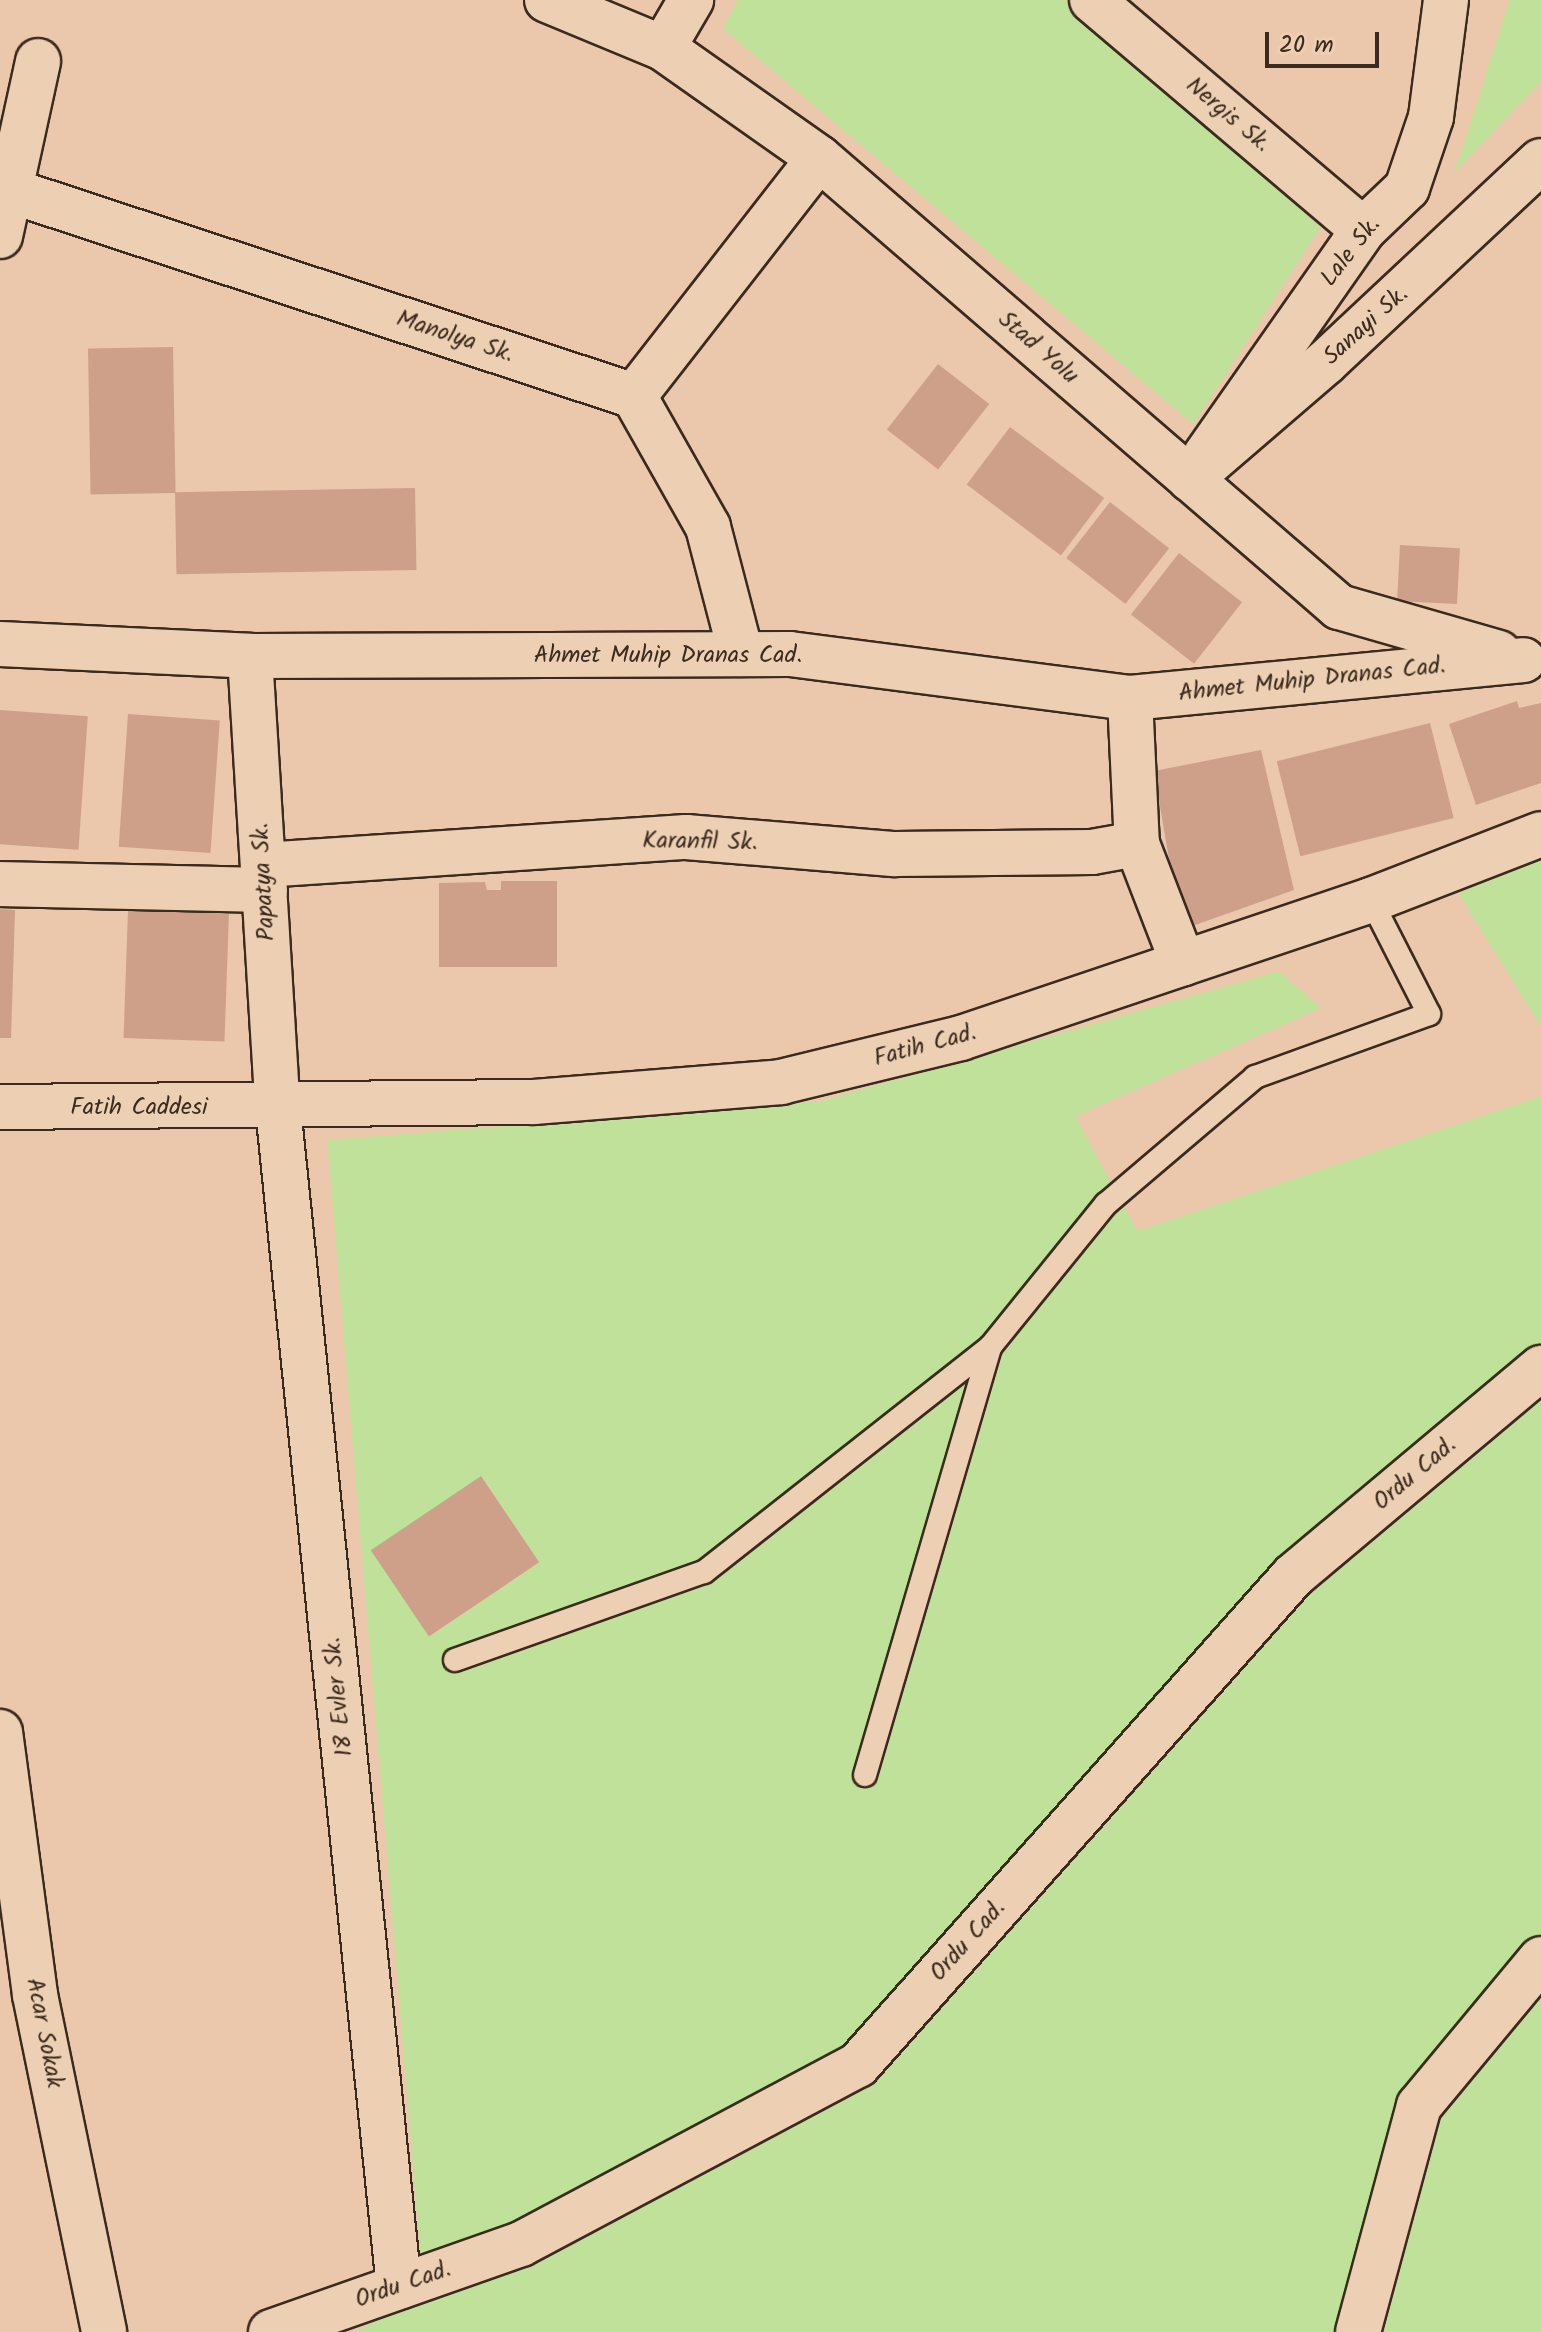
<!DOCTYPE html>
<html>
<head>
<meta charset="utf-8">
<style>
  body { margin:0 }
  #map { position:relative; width:1541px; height:2332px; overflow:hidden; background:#ebc7ac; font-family:Kalam,sans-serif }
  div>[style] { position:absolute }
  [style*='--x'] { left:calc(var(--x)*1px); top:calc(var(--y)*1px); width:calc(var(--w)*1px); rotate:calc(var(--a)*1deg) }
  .green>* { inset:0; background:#c0e19a }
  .building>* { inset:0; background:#cfa089; transform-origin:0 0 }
  .roads { filter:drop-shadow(2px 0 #3b2a1e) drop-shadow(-2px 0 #3b2a1e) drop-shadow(0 2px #3b2a1e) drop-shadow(0 -2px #3b2a1e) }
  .service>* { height:22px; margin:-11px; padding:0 11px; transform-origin:11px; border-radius:11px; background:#edd0b3 }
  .minor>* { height:44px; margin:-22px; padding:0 22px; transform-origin:22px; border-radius:22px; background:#edd0b3 }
  .tertiary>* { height:44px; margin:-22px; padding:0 22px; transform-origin:22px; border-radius:22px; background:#edd0b3 }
  .secondary>* { height:44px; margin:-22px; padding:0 22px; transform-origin:22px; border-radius:22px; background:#edd0b3 }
  .trunk>* { height:44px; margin:-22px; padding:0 22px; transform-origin:22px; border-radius:22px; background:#edd0b3 }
  span { translate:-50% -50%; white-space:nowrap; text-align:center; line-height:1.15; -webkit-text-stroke:6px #edd0b3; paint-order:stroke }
  .street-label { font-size:24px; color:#3b2a1e }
  .scale { position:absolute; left:1265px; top:32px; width:114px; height:36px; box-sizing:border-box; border:4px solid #3b2a1e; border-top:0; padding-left:10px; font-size:24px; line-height:28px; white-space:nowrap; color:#3b2a1e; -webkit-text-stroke:6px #edd0b3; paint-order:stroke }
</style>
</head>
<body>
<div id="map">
  <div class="green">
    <div style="clip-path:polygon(738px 0,1064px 0,1320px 227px,1193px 424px,722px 28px)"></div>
    <div style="clip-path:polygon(1509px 0,1541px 0,1541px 81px,1454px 173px)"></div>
    <div style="clip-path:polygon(1541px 849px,1541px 1027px,1455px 888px)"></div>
    <div style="clip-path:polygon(1279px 971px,1321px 1008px,1075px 1116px,1137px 1231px,1541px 1096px,1541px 2332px,352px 2332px,424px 2300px,327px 1140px,820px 1101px)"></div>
  </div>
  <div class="building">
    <div style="left:173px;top:347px;width:146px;height:85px;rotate:89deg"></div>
    <div style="left:938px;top:364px;width:65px;height:83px;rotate:38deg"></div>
    <div style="left:1010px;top:427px;width:118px;height:72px;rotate:37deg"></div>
    <div style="left:415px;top:488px;width:82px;height:240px;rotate:89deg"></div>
    <div style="left:1110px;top:502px;width:75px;height:71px;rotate:38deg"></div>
    <div style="left:1400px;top:545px;width:60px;height:56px;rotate:3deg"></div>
    <div style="left:1179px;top:553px;width:80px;height:78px;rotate:38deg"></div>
    <div style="clip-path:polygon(1517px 701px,1519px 708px,1541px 703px,1541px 783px,1476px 805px,1449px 724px)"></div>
    <div style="left:0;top:710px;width:88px;height:134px;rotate:4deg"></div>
    <div style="left:128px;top:714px;width:92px;height:133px;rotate:4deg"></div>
    <div style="left:1430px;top:723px;width:98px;height:158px;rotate:76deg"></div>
    <div style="clip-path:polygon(1261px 750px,1294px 890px,1181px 930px,1154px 771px)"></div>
    <div style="clip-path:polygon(501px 881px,557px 881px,557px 967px,439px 967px,439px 883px,485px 882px,487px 890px,501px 890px)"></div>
    <div style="clip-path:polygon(0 909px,15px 910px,11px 1038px,0 1038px)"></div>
    <div style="left:128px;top:910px;width:101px;height:128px;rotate:2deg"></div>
    <div style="left:481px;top:1476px;width:104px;height:133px;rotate:56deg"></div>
  </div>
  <div class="roads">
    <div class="service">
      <div style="--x:455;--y:1660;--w:264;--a:-19.5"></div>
      <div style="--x:704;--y:1572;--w:364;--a:-38.2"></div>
      <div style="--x:990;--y:1347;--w:184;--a:-51"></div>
      <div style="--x:1106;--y:1204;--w:196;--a:-40.4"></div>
      <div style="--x:1255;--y:1077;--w:185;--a:-19.9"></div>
      <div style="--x:1429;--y:1014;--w:128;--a:-117"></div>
      <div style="--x:865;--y:1775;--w:446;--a:-73.7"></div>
    </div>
    <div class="minor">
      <div style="--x:1092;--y:0;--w:355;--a:40.3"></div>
      <div style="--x:663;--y:48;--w:56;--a:-59.7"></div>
      <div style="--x:9;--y:190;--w:658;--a:18.24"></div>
      <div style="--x:634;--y:396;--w:150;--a:60.5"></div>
      <div style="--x:708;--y:527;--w:131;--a:75.4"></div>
      <div style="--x:0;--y:236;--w:179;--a:-77.7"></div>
      <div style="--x:634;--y:396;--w:301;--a:-52.1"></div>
      <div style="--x:1205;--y:456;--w:276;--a:-55"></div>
      <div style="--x:1363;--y:230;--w:61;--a:-43.7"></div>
      <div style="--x:1407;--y:188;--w:75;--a:-71.3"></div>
      <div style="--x:1431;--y:117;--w:118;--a:-82.7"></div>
      <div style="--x:250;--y:656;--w:453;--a:86.5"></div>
      <div style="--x:278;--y:1108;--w:1185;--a:84.14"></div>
      <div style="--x:1130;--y:698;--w:146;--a:87.3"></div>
      <div style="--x:1137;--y:844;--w:128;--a:68.9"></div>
      <div style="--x:263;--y:865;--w:424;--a:-3.8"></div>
      <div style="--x:686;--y:837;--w:210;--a:4.7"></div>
      <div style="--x:895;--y:854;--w:197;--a:-0.6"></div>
      <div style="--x:1092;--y:852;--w:46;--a:-10.1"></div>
      <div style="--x:0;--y:884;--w:265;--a:1.3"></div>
      <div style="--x:0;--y:1732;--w:265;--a:82.4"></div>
      <div style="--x:35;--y:1995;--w:344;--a:78.4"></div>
      <div style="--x:1358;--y:2332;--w:234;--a:-74.9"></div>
      <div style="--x:1419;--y:2106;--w:191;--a:-50.3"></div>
    </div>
    <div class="tertiary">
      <div style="--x:547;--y:0;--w:126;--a:22.5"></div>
      <div style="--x:663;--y:48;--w:191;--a:35.2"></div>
      <div style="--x:819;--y:158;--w:687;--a:40.81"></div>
      <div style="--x:1339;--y:607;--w:166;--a:16"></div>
      <div style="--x:1190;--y:479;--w:179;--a:-40.7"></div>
      <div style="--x:1326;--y:362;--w:294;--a:-43.1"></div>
      <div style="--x:0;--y:644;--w:250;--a:2.7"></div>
      <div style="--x:250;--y:656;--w:540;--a:-0.21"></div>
      <div style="--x:790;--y:654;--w:343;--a:7.4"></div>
      <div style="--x:1130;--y:698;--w:395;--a:-5.5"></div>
    </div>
    <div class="secondary">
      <div style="--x:271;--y:2332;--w:265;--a:-19.4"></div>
      <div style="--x:521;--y:2244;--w:382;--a:-28"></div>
      <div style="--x:858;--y:2065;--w:654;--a:-48.34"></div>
      <div style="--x:1293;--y:1576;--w:324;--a:-40"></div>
    </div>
    <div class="trunk">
      <div style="--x:0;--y:1107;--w:534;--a:-0.54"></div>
      <div style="--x:534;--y:1102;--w:248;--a:-4.6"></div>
      <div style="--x:781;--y:1082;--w:185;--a:-13.7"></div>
      <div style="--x:961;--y:1038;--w:433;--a:-18.6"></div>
      <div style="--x:1371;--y:900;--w:182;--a:-21.2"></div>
    </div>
  </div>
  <div class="street-label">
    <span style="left:1228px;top:115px;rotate:40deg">Nergis Sk.</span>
    <span style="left:1351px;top:252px;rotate:-52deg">Lale Sk.</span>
    <span style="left:1366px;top:326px;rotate:-42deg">Sanayi Sk.</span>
    <span style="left:455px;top:337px;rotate:18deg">Manolya Sk.</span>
    <span style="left:1038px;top:348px;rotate:41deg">Stad Yolu</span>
    <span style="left:668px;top:656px">Ahmet Muhip Dranas Cad.</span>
    <span style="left:1312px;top:680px;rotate:-6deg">Ahmet Muhip Dranas Cad.</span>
    <span style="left:700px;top:842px;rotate:1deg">Karanfil Sk.</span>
    <span style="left:264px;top:882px;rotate:-93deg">Papatya Sk.</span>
    <span style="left:925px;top:1046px;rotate:-15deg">Fatih Cad.</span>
    <span style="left:139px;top:1108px">Fatih Caddesi</span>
    <span style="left:1415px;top:1474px;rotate:-40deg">Ordu Cad.</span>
    <span style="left:339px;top:1697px;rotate:-96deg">18 Evler Sk.</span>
    <span style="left:968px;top:1941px;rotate:-48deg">Ordu Cad.</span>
    <span style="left:44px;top:2033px;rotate:79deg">Acar Sokak</span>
    <span style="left:403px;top:2285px;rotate:-19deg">Ordu Cad.</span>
  </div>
  <div class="scale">20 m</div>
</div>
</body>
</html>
